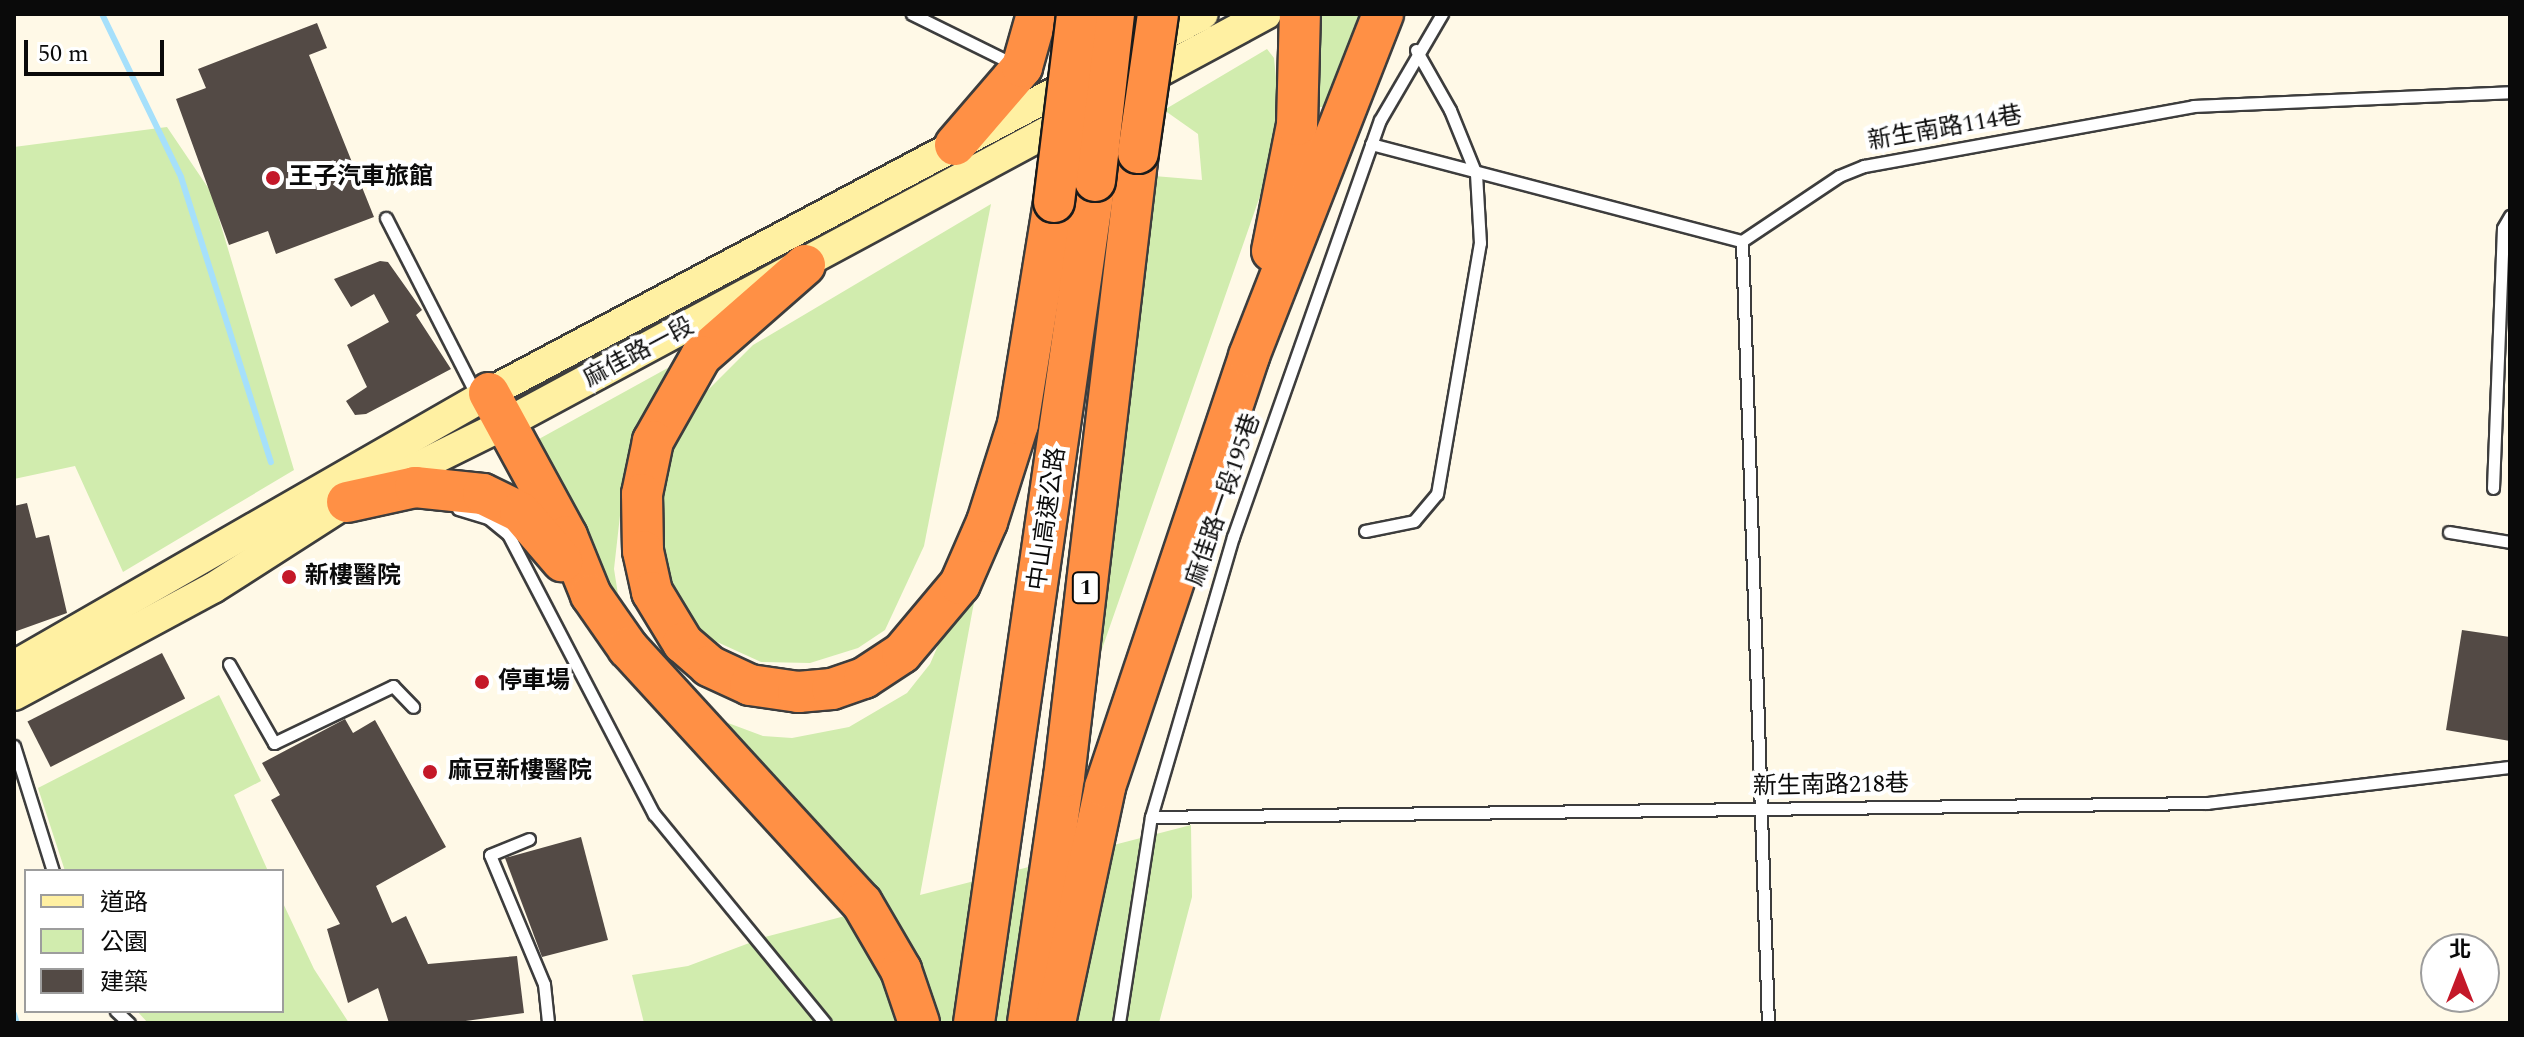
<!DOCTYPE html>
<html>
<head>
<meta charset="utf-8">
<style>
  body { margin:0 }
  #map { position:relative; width:2524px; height:1037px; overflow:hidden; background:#fff9e7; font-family:Spectral,"Noto Sans TC",serif }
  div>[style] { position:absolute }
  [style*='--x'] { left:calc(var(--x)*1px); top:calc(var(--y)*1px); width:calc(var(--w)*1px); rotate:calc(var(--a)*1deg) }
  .green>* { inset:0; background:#d1ecae }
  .stream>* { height:6px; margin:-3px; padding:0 3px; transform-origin:3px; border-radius:3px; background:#a6e0fb }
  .building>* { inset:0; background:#534a45; transform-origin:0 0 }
  .roads { filter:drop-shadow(2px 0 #3d3d3d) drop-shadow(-2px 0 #3d3d3d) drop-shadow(0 2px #3d3d3d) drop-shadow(0 -2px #3d3d3d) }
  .service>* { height:11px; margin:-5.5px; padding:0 5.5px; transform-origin:5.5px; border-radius:5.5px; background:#fff }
  .secondary>* { height:30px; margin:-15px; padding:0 15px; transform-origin:15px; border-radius:15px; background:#fff0a2 }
  .motorway>* { height:40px; margin:-20px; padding:0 20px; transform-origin:20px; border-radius:20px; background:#ff9045 }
  .bridges { filter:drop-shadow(2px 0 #1b1b1b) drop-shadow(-2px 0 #1b1b1b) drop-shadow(0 2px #1b1b1b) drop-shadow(0 -2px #1b1b1b) }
  .motorway-bridge>* { height:40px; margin:-20px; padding:0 20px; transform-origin:20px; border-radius:20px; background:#ff9045 }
  .dots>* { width:22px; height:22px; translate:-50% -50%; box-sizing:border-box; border:4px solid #fff; border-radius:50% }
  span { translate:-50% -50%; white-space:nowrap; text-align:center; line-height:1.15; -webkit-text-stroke:8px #fff; paint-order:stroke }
  .shield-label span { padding:2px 6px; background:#fff; border:2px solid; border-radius:6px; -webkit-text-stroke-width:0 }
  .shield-label { font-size:22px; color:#0a0a0a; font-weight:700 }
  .street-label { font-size:24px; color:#0a0a0a }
  .poi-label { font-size:24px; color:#0a0a0a; font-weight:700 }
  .left { translate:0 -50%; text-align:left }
  .frame { position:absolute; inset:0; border:16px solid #0a0a0a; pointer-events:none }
  .legend { position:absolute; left:24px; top:869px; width:260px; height:144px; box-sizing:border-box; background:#fff; border:2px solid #9d9d9d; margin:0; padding:10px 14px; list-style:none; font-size:24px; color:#0a0a0a }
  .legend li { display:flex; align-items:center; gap:16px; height:40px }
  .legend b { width:40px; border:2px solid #9d9d9d }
  .north { position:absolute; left:2420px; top:933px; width:80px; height:80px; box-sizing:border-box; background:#fff; border:2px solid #9d9d9d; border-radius:50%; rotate:0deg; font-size:22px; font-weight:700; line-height:32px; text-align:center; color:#0a0a0a }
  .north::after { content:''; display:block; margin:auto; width:28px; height:36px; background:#c41829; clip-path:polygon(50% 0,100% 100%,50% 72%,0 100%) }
  .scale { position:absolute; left:24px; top:40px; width:140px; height:36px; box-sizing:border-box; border:4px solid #0a0a0a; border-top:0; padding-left:10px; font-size:24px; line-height:28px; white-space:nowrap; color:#0a0a0a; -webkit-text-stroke:6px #fff; paint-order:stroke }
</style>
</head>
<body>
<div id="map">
  <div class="green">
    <div style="clip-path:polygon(1312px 14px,1368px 14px,1324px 107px,1311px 107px)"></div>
    <div style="clip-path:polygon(1267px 49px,1274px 58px,1278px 98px,1275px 153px,1087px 692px,1154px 176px,1202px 180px,1198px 134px,1164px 110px)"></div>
    <div style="clip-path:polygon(167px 127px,211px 192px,294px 470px,123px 572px,75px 466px,14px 479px,14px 147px)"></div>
    <div style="clip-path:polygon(991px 204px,924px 546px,885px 630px,858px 648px,810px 663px,761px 662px,704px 636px,670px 600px,651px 554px,668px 447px,702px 396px,753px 345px)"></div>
    <div style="clip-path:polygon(733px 332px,644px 428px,626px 462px,614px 569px,620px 607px,712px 717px,763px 736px,792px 738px,849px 727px,907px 693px,930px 664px,987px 532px,920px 895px,1191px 825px,1192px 897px,1159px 1023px,644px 1023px,632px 975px,688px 966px,765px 937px,864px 911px,650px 684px,519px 450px)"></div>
    <div style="clip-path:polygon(219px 695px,261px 781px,234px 795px,268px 871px,65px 871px,38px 788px)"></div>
    <div style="clip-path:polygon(282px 901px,314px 969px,349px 1023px,148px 1023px,137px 1011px,282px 1011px)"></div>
  </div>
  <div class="stream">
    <div style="--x:102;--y:14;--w:181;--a:64.1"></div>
    <div style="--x:181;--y:177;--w:299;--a:72.5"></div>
    <div style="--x:14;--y:1014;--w:9;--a:72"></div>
  </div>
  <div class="building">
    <div style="clip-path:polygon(317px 23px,327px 48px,309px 55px,374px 217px,276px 254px,268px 231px,229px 245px,176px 99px,206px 88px,198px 69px)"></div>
    <div style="clip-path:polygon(380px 261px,388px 262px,422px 310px,416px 315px,451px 369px,366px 414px,355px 415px,346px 401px,367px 387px,347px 345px,389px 322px,374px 294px,351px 307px,334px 279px)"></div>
    <div style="clip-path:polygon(27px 503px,36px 538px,49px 535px,67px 613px,14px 632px,14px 506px)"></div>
    <div style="clip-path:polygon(2462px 630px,2510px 637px,2510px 741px,2446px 730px)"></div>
    <div style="left:162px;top:653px;width:51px;height:151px;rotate:63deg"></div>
    <div style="clip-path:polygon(345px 719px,353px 733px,375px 720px,446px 847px,376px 886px,392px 923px,406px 916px,428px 964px,517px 956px,524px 1013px,451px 1023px,389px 1023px,378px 988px,348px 1003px,327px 929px,340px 924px,271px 800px,280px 795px,262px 763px)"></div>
    <div style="clip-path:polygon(581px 837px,608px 940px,542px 957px,505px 858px)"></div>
  </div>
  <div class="roads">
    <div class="service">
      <div style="--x:912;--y:14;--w:115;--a:26.3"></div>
      <div style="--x:1371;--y:144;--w:383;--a:14.7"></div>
      <div style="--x:1742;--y:241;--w:117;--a:-33.8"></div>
      <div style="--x:1839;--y:176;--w:27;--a:-22"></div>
      <div style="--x:1864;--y:166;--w:334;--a:-10.3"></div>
      <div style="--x:2193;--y:106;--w:317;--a:-2.5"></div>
      <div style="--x:386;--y:218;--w:200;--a:62.9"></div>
      <div style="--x:1742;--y:241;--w:782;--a:88.1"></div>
      <div style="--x:2493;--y:488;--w:260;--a:-87.8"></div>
      <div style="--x:2503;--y:228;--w:14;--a:-60"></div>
      <div style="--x:458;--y:509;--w:31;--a:17"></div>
      <div style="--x:488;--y:518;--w:26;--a:39"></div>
      <div style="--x:508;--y:534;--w:316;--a:62.5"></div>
      <div style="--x:654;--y:814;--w:270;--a:50.7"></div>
      <div style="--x:1365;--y:531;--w:50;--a:-11.5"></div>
      <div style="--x:1414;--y:521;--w:35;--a:-50"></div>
      <div style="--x:1437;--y:494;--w:255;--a:-80.3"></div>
      <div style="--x:1480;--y:243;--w:69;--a:-93.3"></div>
      <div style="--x:1476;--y:174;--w:69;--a:-112.1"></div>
      <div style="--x:1450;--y:110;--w:69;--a:-119.5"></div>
      <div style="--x:2449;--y:532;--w:62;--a:9.3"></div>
      <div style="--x:229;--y:664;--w:91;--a:60.3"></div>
      <div style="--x:274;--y:743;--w:132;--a:-25.6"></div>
      <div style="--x:393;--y:686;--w:29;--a:46"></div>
      <div style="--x:14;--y:746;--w:131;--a:72.7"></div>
      <div style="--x:1151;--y:817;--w:1056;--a:-0.76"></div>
      <div style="--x:2207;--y:803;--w:305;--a:-6.8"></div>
      <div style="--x:529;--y:839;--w:42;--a:157.7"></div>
      <div style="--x:490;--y:855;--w:140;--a:67.3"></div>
      <div style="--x:544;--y:984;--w:39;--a:84"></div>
      <div style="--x:116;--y:1011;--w:18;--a:43"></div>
      <div style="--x:1119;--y:1023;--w:208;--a:-81.2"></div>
      <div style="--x:1151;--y:817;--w:292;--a:-73.7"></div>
      <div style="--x:1233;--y:537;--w:442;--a:-70.6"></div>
      <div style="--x:1380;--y:120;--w:123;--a:-59.7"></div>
    </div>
    <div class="secondary">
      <div style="--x:14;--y:666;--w:548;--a:-29.89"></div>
      <div style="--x:489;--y:393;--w:808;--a:-27.96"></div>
      <div style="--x:14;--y:695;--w:226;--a:-28.3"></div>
      <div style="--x:213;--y:588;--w:159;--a:-32.7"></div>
      <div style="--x:347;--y:502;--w:178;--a:-26.3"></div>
      <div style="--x:507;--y:423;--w:862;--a:-28.32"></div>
    </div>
    <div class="motorway">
      <div style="--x:955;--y:145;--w:103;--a:-49.3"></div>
      <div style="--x:1022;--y:67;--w:55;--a:-74.2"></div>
      <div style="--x:1272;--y:251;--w:128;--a:-78.8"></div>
      <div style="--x:1297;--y:125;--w:111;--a:-88.5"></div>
      <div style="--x:805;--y:265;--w:138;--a:138.8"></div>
      <div style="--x:701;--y:356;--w:98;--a:119.5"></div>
      <div style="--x:653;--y:441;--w:54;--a:101.7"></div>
      <div style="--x:642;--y:494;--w:57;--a:89"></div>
      <div style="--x:643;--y:551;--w:42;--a:77.6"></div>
      <div style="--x:652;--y:592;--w:60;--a:58.7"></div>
      <div style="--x:683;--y:643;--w:35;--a:41"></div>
      <div style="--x:709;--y:666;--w:45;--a:24.9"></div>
      <div style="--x:750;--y:685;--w:49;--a:8.3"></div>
      <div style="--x:798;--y:692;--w:34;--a:-5"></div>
      <div style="--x:832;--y:689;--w:34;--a:-19"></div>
      <div style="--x:864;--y:678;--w:45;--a:-33.3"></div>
      <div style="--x:902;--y:653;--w:90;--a:-50"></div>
      <div style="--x:960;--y:584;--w:68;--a:-66.5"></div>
      <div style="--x:987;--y:522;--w:103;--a:-72.4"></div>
      <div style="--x:1018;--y:424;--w:225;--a:-80.8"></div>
      <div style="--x:489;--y:393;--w:163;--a:61.4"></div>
      <div style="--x:567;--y:536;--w:64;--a:67.9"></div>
      <div style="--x:591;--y:595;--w:65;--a:55.1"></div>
      <div style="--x:628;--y:648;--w:346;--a:47.5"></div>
      <div style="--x:862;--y:903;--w:78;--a:59.8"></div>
      <div style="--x:901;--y:970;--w:56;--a:71.2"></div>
      <div style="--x:347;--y:502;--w:70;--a:-12.4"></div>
      <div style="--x:415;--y:487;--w:68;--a:5.9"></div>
      <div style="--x:483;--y:494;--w:41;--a:25.9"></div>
      <div style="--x:520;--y:512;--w:65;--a:49.4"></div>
      <div style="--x:974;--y:1023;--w:851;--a:-81.82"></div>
      <div style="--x:1028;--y:1023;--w:249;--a:-81.7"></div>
      <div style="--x:1064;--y:777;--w:628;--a:-83.24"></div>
      <div style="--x:1055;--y:1023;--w:241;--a:-78"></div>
      <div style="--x:1105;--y:787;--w:454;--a:-71.5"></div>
      <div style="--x:1249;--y:356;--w:367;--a:-68.6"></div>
    </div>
  </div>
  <div class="bridges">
    <div class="motorway-bridge">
      <div style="--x:1138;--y:153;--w:140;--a:-81.8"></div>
      <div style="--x:1095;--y:181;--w:168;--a:-83.5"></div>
      <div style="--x:1054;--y:202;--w:189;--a:-83"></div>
    </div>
  </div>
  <div class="dots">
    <div style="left:273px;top:178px;background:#c41829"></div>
    <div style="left:289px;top:577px;background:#c41829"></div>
    <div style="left:482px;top:682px;background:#c41829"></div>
    <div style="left:430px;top:772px;background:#c41829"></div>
  </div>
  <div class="shield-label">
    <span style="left:1086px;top:588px">1</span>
  </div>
  <div class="street-label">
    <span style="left:1945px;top:129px;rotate:-10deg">新生南路114巷</span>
    <span style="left:639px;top:353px;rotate:-28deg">麻佳路一段</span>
    <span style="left:1224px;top:500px;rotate:-71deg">麻佳路一段195巷</span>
    <span style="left:1048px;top:519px;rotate:-82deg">中山高速公路</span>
    <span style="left:1831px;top:786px;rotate:-1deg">新生南路218巷</span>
  </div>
  <div class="poi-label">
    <span class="left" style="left:289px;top:178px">王子汽車旅館</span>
    <span class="left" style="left:305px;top:577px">新樓醫院</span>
    <span class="left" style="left:498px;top:682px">停車場</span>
    <span class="left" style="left:448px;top:772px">麻豆新樓醫院</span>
  </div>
  <div class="frame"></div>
  <ul class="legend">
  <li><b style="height:10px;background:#fff0a2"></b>道路</li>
  <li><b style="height:22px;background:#d1ecae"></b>公園</li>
  <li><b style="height:22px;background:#534a45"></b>建築</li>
  </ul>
  <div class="north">北</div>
  <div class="scale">50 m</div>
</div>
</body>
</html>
